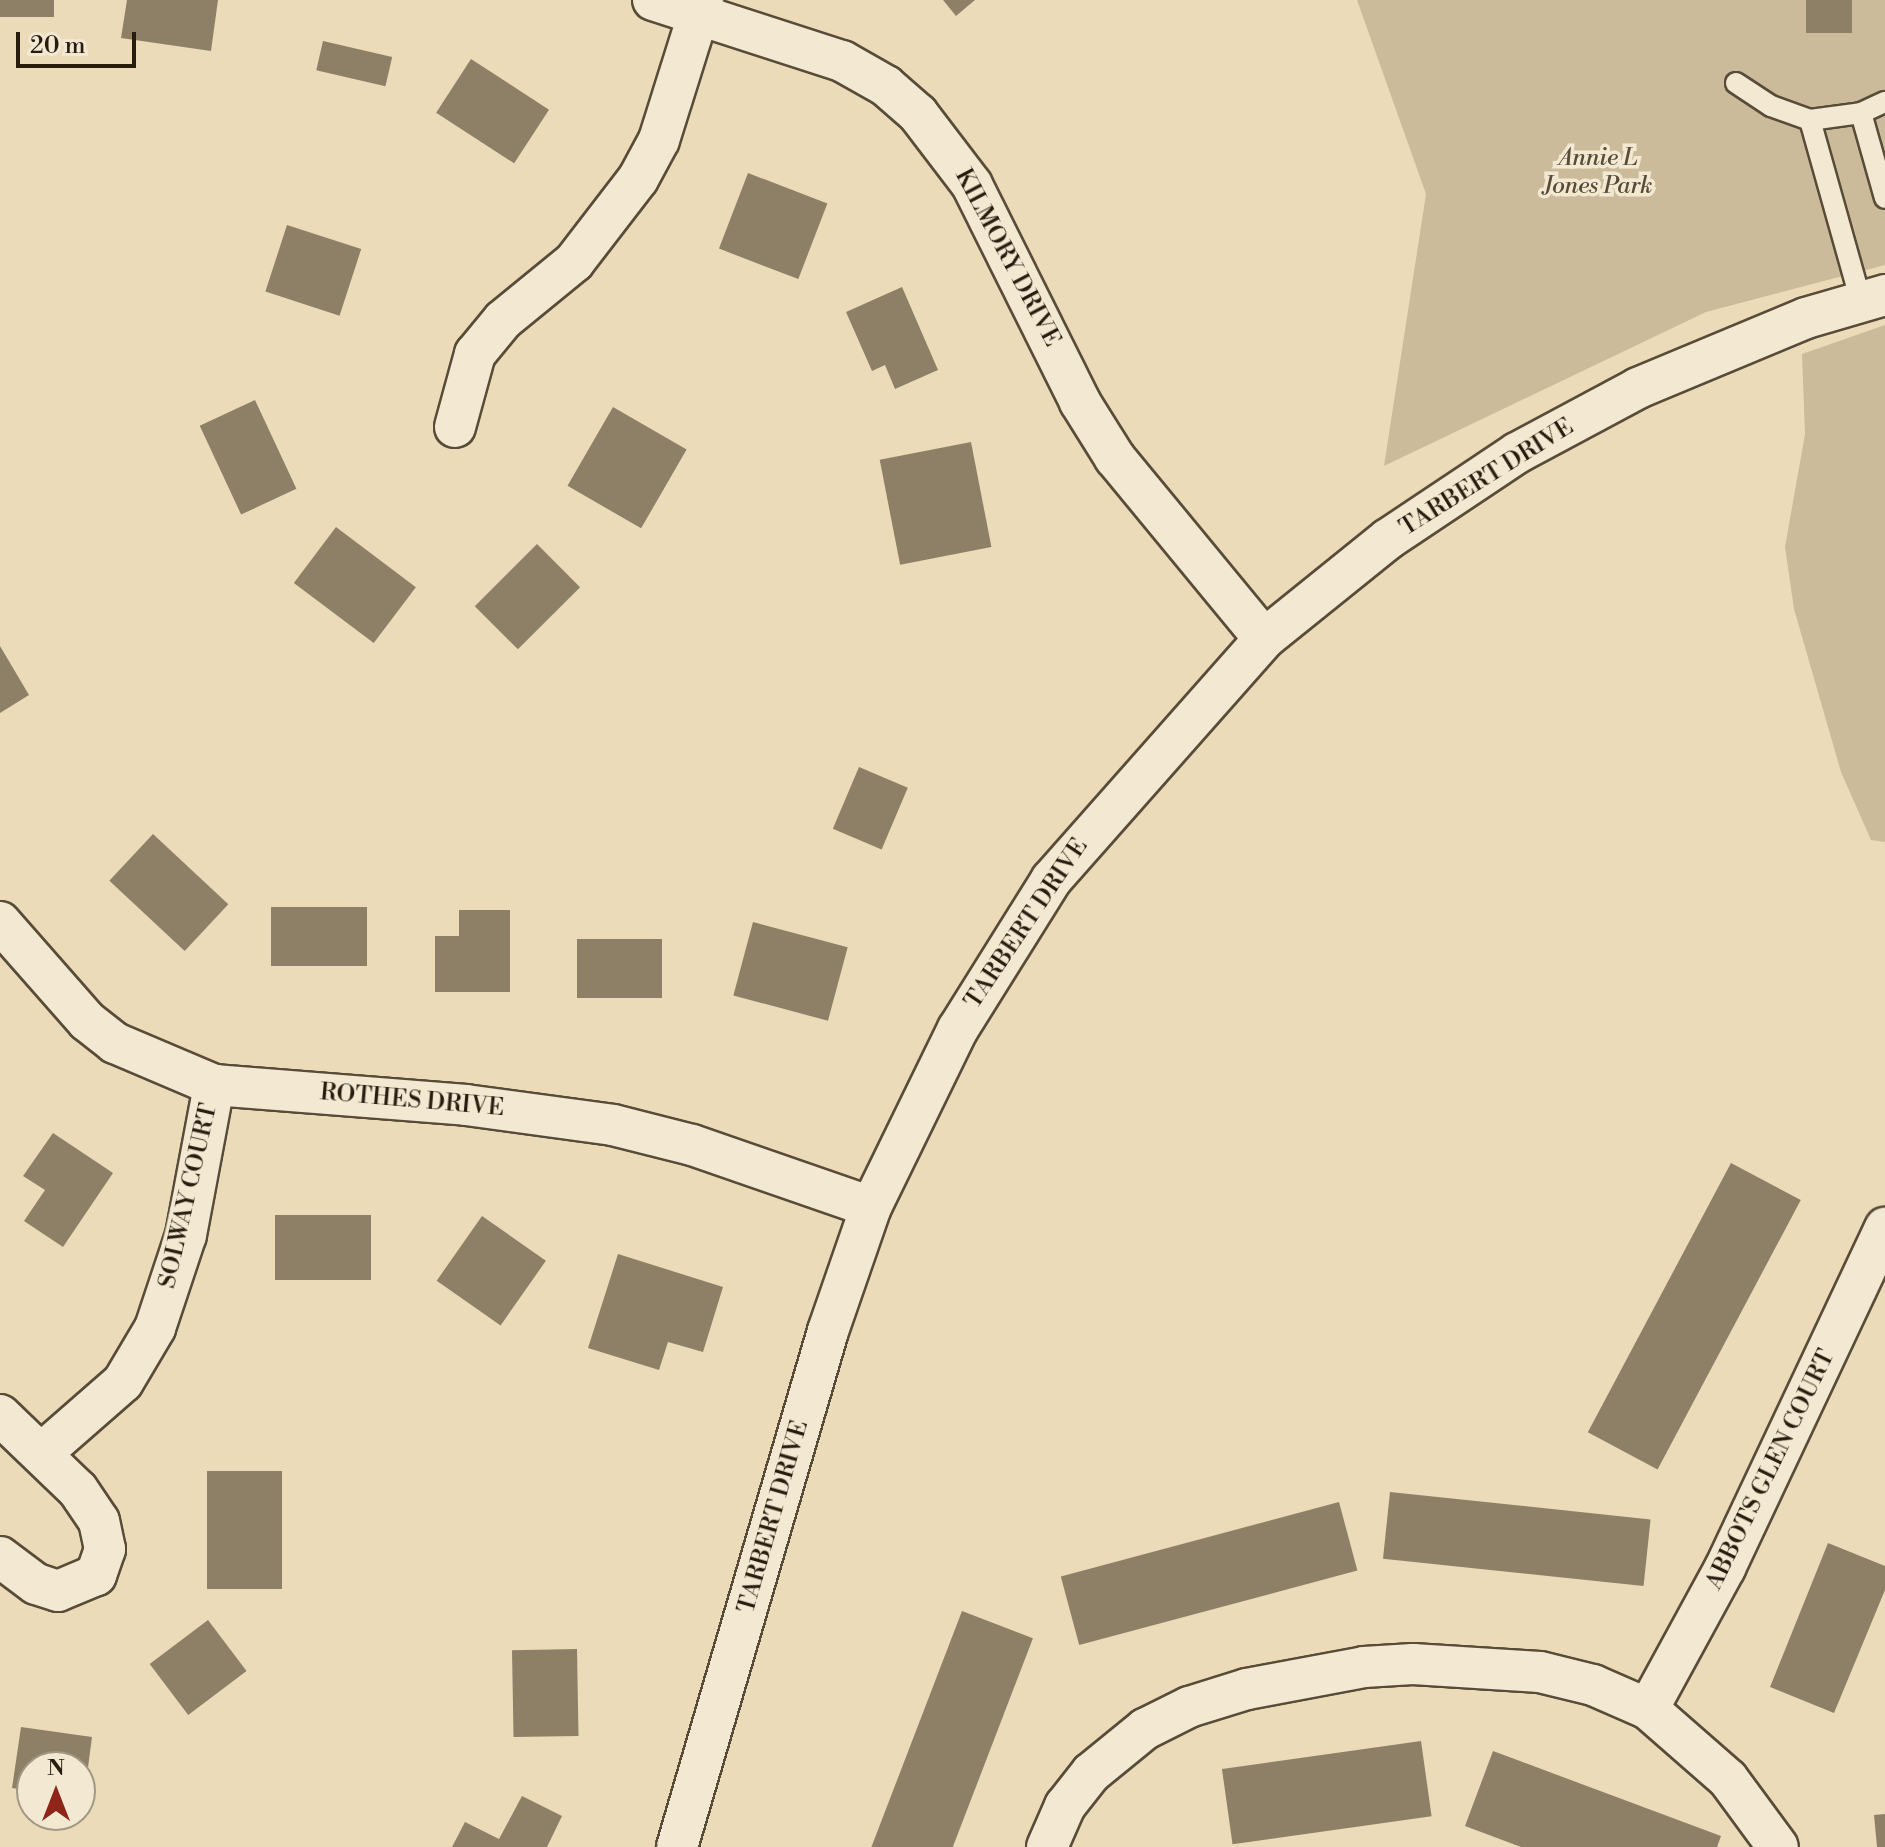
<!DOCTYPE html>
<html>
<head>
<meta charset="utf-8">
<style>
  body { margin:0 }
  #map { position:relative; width:1885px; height:1847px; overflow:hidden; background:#ecdbb8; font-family:"Libre Bodoni",serif }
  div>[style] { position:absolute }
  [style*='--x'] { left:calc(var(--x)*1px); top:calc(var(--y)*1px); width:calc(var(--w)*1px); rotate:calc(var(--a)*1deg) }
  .green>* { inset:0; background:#cbbb9b }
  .building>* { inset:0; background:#8d8067; transform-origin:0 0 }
  .roads { filter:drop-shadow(2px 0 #584c39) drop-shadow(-2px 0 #584c39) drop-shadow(0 2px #584c39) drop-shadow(0 -2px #584c39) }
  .lane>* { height:20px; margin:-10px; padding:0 10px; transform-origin:10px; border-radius:10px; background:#f3e8d1 }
  .street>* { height:40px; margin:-20px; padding:0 20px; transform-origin:20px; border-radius:20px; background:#f3e8d1 }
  span { translate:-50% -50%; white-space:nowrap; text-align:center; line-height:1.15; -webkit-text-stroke:7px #f3e8d1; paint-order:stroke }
  .park-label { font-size:24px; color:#584c39; font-style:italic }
  .street-label { font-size:24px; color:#271d0f }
  .north { position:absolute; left:16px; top:1751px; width:80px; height:80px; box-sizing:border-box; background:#f3e8d1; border:2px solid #a19783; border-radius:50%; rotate:0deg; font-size:22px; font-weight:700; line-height:32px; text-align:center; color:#271d0f }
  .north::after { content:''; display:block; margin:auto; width:28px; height:36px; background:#8f2418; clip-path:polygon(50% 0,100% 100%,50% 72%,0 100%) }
  .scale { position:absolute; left:16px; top:32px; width:120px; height:36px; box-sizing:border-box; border:4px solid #271d0f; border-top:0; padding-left:10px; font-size:24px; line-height:28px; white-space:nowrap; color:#271d0f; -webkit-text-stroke:6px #f3e8d1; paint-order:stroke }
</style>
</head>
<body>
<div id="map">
  <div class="green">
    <div style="clip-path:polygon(1357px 0,1885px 0,1885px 265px,1706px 312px,1384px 466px,1426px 194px)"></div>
    <div style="clip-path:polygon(1885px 325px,1885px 842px,1871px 840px,1841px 772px,1794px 609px,1785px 547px,1805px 434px,1802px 354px)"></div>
  </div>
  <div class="building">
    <div style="left:0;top:0;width:54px;height:17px"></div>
    <div style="clip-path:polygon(127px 0,218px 0,211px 51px,121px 38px)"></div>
    <div style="clip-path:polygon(943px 0,975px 0,956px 16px)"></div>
    <div style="left:1806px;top:0;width:46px;height:33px"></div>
    <div style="left:323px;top:41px;width:71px;height:30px;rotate:13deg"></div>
    <div style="left:471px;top:59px;width:93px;height:64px;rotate:33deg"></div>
    <div style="left:748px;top:173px;width:85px;height:81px;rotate:21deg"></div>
    <div style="left:287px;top:225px;width:78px;height:70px;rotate:18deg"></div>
    <div style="clip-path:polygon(902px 287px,938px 370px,895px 389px,885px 365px,872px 371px,846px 312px)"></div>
    <div style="left:255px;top:400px;width:98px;height:61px;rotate:65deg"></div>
    <div style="left:613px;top:407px;width:85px;height:91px;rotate:30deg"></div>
    <div style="left:971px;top:442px;width:107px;height:93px;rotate:79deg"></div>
    <div style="left:336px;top:527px;width:100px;height:70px;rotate:37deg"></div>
    <div style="left:537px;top:544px;width:61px;height:88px;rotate:45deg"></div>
    <div style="clip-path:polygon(0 646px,29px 695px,0 713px)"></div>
    <div style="left:859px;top:767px;width:53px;height:67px;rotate:23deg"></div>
    <div style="left:153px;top:834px;width:103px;height:64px;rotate:43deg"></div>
    <div style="left:271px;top:907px;width:96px;height:59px"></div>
    <div style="clip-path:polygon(459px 910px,510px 910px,510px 992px,435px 992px,435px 936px,459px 936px)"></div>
    <div style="left:753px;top:922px;width:98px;height:76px;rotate:15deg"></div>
    <div style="left:577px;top:939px;width:85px;height:59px"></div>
    <div style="clip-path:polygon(53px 1133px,113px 1173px,63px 1247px,24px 1221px,45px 1190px,23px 1176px)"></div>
    <div style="left:1731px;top:1163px;width:79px;height:305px;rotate:28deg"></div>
    <div style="left:275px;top:1215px;width:96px;height:65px"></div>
    <div style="left:482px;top:1216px;width:78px;height:79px;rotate:35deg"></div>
    <div style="clip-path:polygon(618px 1254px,723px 1287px,703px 1352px,668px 1342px,659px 1370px,588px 1348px)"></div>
    <div style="left:282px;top:1471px;width:118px;height:75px;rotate:90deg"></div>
    <div style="left:1390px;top:1492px;width:262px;height:67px;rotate:6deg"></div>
    <div style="left:1339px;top:1502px;width:71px;height:288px;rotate:75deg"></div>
    <div style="clip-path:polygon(1828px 1543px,1885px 1566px,1885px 1590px,1834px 1713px,1770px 1687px)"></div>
    <div style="left:962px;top:1611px;width:76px;height:253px;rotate:21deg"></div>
    <div style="left:208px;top:1620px;width:64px;height:73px;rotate:53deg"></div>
    <div style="left:577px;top:1649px;width:87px;height:65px;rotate:89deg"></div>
    <div style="clip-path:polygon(21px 1727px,92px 1737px,84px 1798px,80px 1767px,32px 1767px,32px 1791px,12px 1788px)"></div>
    <div style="left:1421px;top:1741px;width:76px;height:201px;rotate:82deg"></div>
    <div style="clip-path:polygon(1493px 1751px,1721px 1836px,1717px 1847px,1521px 1847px,1465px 1826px)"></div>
    <div style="clip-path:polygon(522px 1796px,562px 1816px,547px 1847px,452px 1847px,465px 1822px,499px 1839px)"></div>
    <div style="clip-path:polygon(1885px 1814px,1885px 1847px,1877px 1847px,1874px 1815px)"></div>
  </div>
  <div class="roads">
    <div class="lane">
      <div style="--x:1736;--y:83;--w:42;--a:33.3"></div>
      <div style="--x:1771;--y:106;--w:41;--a:19.7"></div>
      <div style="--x:1810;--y:120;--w:51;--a:-7.8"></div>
      <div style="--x:1861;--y:113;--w:26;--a:-25"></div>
      <div style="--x:1861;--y:113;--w:88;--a:74.2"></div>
      <div style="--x:1810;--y:120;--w:189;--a:74.3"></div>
    </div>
    <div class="street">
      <div style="--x:653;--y:0;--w:199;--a:17.9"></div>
      <div style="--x:842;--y:61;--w:51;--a:29.6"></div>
      <div style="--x:886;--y:86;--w:43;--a:41.2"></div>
      <div style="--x:918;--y:114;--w:89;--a:52.7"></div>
      <div style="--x:972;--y:185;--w:242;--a:63.5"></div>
      <div style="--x:1080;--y:402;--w:66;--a:58"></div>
      <div style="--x:1115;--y:458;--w:234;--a:50.5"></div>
      <div style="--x:455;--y:427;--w:76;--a:-74.7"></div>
      <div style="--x:475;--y:354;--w:44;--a:-50.5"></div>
      <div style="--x:503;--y:320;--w:92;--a:-39.2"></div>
      <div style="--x:574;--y:262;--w:105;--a:-52.4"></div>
      <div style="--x:638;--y:179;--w:44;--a:-61.7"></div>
      <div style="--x:659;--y:140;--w:147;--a:-72.6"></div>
      <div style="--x:0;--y:922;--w:132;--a:48.7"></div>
      <div style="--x:87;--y:1021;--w:36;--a:38"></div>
      <div style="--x:115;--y:1043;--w:108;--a:23"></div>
      <div style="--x:214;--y:1085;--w:253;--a:4.5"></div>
      <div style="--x:466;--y:1105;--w:148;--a:7.7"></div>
      <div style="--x:613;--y:1125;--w:81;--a:14.2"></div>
      <div style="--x:692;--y:1145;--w:189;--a:19.1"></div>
      <div style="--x:0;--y:1415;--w:108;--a:43.9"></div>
      <div style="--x:78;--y:1490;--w:37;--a:56"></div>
      <div style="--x:99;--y:1521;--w:29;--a:78"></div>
      <div style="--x:105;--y:1549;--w:28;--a:109"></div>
      <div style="--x:96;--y:1575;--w:41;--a:157.2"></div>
      <div style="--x:58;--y:1591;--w:23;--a:-162"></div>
      <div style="--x:36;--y:1584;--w:45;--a:-143.1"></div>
      <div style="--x:43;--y:1452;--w:106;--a:-41.2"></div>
      <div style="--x:123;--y:1382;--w:63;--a:-59.3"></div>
      <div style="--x:155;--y:1328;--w:98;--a:-71.6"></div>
      <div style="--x:186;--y:1235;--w:153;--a:-79.4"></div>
      <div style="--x:1648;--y:1709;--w:161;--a:-61.4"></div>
      <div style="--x:1725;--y:1568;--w:376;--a:-64.8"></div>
      <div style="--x:677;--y:1847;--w:538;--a:-73.69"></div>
      <div style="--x:828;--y:1331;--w:131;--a:-70.9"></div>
      <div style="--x:871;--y:1207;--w:198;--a:-64"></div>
      <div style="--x:958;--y:1029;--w:176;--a:-58"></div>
      <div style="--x:1051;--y:880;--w:322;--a:-48.5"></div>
      <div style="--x:1264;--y:639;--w:159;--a:-38.9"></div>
      <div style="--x:1388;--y:539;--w:155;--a:-33.7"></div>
      <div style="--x:1517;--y:453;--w:137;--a:-28.2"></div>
      <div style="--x:1638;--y:388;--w:182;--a:-22.6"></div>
      <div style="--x:1806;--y:318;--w:82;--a:-16.2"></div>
      <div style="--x:1047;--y:1847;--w:45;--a:-66.3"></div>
      <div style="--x:1065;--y:1806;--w:42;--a:-51.8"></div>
      <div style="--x:1091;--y:1773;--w:70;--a:-39.2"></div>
      <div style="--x:1145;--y:1729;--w:49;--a:-26.6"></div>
      <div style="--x:1189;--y:1707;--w:61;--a:-17.2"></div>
      <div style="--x:1247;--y:1689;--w:119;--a:-10.6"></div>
      <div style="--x:1364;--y:1667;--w:49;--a:-3.5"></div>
      <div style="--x:1413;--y:1664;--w:127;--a:3.6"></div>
      <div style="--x:1540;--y:1672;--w:55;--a:13.8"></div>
      <div style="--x:1593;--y:1685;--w:60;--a:23.6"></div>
      <div style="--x:1648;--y:1709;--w:106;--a:41.2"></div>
      <div style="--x:1728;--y:1779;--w:84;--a:53.7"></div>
    </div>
  </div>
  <div class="park-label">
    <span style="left:1598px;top:173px">Annie L<br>Jones Park</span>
  </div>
  <div class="street-label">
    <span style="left:1007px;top:258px;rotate:62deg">KILMORY DRIVE</span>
    <span style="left:1487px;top:478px;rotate:-32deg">TARBERT DRIVE</span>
    <span style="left:1027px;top:924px;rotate:-56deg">TARBERT DRIVE</span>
    <span style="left:412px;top:1101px;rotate:5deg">ROTHES DRIVE</span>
    <span style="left:189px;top:1196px;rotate:-77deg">SOLWAY COURT</span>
    <span style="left:1771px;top:1470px;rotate:-64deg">ABBOTS GLEN COURT</span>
    <span style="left:774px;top:1517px;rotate:-74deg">TARBERT DRIVE</span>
  </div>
  <div class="north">N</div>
  <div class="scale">20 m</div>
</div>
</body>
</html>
